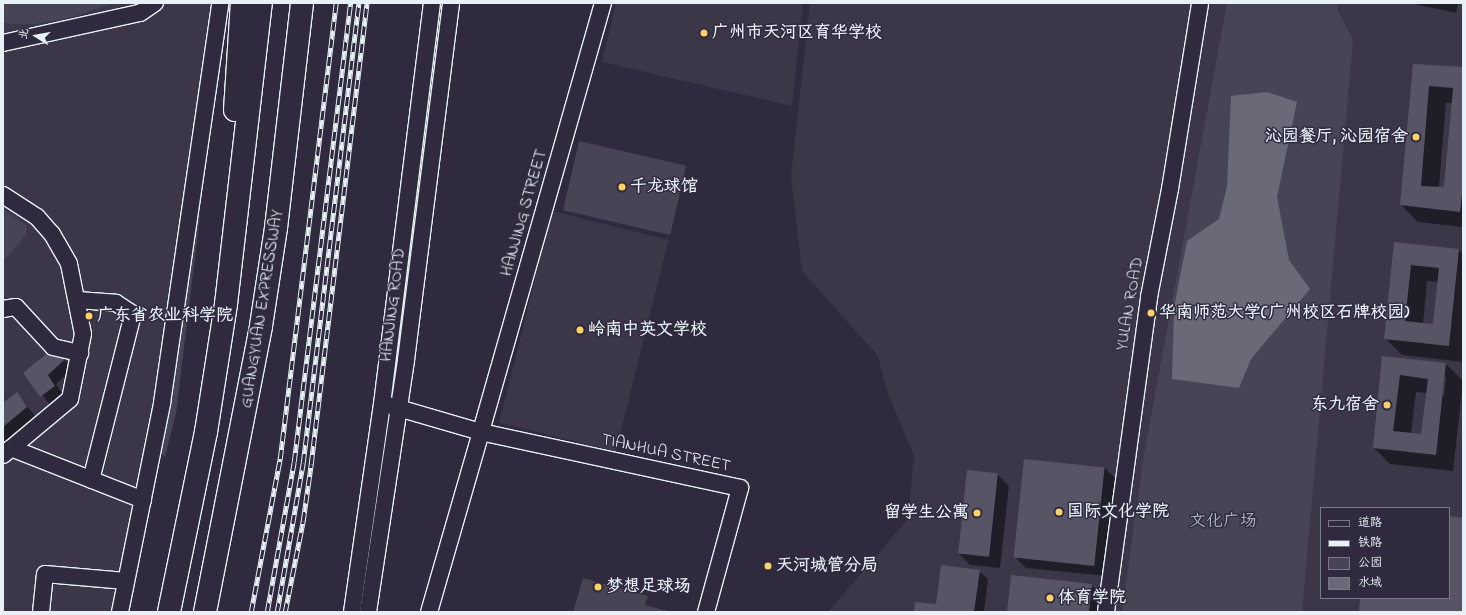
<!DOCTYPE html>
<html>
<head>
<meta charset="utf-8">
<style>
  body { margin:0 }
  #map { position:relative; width:1466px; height:615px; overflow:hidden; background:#2f2a3d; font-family:"Indie Flower","LXGW WenKai TC",sans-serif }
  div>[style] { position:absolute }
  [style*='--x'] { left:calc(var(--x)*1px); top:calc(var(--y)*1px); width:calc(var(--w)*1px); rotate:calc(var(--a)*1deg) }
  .built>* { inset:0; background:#3b3749; transform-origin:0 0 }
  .green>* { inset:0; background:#464455; transform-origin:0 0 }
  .water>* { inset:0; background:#696978 }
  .shadow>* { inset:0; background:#0007 }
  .building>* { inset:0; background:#575565; transform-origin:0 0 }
  .roads { filter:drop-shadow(1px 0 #e8f1f8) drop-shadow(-1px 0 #e8f1f8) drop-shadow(0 1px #e8f1f8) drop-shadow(0 -1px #e8f1f8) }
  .minor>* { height:16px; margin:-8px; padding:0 8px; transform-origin:8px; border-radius:8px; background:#2f2a3d }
  .highway>* { height:22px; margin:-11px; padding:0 11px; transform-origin:11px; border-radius:11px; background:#2f2a3d }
  .rail>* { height:4.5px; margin-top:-2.25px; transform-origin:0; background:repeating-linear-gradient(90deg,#2f2a3d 0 9px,#e8f1f8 0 18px); box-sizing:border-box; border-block:1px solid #e8f1f8 }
  .dots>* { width:11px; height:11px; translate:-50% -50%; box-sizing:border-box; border:2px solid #2f2a3d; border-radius:50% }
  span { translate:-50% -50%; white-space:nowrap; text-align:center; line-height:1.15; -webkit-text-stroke:3px #2f2a3d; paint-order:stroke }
  .poi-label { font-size:17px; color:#e8f1f8; font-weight:700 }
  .left { translate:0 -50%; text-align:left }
  .right { translate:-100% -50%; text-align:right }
  .street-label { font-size:17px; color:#e8f1f8 }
  .park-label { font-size:17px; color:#afb4bf }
  .frame { position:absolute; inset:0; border:4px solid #e8f1f8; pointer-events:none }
  .legend { position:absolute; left:1320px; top:507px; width:130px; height:92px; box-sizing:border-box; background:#2f2a3d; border:1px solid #797a88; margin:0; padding:5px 7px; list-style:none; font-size:12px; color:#e8f1f8 }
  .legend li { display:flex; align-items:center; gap:8px; height:20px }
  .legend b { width:20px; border:1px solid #797a88 }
  .north { position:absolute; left:16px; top:16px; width:40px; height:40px; -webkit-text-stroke:3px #2f2a3d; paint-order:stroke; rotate:281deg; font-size:11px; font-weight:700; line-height:16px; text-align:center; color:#e8f1f8 }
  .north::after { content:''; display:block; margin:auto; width:14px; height:18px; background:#e8f1f8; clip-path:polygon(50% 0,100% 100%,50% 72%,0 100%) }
</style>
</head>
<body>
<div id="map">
  <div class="built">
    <div style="clip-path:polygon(113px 3px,221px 3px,119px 612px,3px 612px,3px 23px,36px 24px,74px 17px)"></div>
    <div style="clip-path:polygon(616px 3px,803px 3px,792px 106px,602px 62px)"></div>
    <div style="clip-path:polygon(evenodd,810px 3px,1463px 3px,1463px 612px,828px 612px,908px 519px,914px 456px,887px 391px,878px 356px,802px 271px,791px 176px,810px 3px,1321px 508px,1449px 508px,1449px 598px,1321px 598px,1321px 508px)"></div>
    <div style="left:552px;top:211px;width:120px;height:218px;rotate:14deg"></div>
  </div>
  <div class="green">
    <div style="clip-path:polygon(3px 3px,113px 3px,74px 17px,36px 24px,11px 24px,3px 23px)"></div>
    <div style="clip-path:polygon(1227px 3px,1338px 3px,1337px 9px,1353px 40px,1302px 612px,1122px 612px,1143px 460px)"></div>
    <div style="left:579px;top:141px;width:110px;height:71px;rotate:13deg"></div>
    <div style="clip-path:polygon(3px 209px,26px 225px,27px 234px,3px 261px)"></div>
    <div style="clip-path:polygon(200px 216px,176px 414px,165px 457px,153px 448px,186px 230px)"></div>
    <div style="clip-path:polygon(583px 578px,648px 596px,645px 605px,671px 612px,573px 612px)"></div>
  </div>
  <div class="water">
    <div style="clip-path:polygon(1267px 92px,1297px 102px,1277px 197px,1289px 260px,1310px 289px,1251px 359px,1239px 388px,1172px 379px,1174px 307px,1187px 241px,1219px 219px,1227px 186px,1231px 96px)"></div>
  </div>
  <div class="shadow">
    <div style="clip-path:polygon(1410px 3px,1458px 3px,1456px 13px)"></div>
    <div style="clip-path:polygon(evenodd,1414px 65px,1463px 68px,1463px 227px,1418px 222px,1401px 205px,1414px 65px,1446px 103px,1453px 103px,1445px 188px,1439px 187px,1446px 103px)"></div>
    <div style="clip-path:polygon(evenodd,1395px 243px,1459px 250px,1463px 254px,1463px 362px,1402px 355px,1385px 338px,1395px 243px,1427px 281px,1438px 282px,1434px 325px,1423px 324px,1427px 281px)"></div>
    <div style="clip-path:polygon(57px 351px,72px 369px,56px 384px,63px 395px,50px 405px,25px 373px)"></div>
    <div style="clip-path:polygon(evenodd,1383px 358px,1446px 364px,1463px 381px,1453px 471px,1390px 464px,1374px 448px,1383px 358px,1444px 377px,1446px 377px,1444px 396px,1442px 394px,1444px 377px,1383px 358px,1416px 392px,1427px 393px,1422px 435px,1411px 434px,1416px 392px)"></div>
    <div style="clip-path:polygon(17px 394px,35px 416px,8px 438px,14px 448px,3px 456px,3px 404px)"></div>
    <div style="clip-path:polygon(1105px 468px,1117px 480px,1107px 576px,1026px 568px,1015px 557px)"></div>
    <div style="clip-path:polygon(997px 474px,1009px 486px,1000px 568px,970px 565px,958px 553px)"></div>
    <div style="clip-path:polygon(979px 571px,988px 579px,984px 612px,915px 612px,937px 606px)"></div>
    <div style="clip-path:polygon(1091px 585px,1108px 601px,1107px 612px,1008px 612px)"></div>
  </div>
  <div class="building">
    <div style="clip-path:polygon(evenodd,1413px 64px,1463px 67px,1463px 186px,1460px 212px,1400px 205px,1413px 64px,1429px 86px,1453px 88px,1444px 187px,1421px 186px,1429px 86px)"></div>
    <div style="clip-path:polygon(evenodd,1394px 242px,1459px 249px,1449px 346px,1384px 339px,1394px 242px,1411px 265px,1439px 268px,1433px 324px,1405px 321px,1411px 265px)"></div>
    <div style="clip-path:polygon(57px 350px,64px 360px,48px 375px,55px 386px,40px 397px,23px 373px,46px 354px)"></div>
    <div style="clip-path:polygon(evenodd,1382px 356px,1446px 363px,1436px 455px,1373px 448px,1382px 356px,1400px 375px,1428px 379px,1421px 434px,1393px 431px,1400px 375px)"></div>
    <div style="clip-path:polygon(17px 392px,27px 407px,3px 427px,3px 403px)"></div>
    <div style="left:1024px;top:459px;width:81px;height:99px;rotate:6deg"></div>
    <div style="left:967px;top:470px;width:31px;height:84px;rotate:6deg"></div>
    <div style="clip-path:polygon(1449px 516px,1463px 518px,1463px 612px,1359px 612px,1360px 598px,1449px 598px)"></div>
    <div style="clip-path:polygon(941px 565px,980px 570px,974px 612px,914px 612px,915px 602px,936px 604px)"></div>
    <div style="clip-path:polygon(1011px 575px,1092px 584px,1089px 612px,1007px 612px)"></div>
  </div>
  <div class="roads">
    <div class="minor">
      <div style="--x:603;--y:3;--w:446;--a:105.9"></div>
      <div style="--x:481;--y:432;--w:265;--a:12.2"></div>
      <div style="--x:740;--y:488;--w:129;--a:105.3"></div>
      <div style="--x:3;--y:43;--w:140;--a:-12.4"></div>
      <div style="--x:140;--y:13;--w:18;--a:-34"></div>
      <div style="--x:3;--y:195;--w:40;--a:32.9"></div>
      <div style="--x:37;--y:217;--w:23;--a:49"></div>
      <div style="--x:52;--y:234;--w:34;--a:60"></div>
      <div style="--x:69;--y:264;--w:71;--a:78.7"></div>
      <div style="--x:83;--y:334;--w:66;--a:101.3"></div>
      <div style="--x:70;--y:399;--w:87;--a:140.1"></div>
      <div style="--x:77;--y:300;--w:39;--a:4"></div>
      <div style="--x:116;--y:303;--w:20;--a:33"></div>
      <div style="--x:133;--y:314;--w:171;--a:104.2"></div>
      <div style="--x:3;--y:309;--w:13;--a:-9"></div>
      <div style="--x:16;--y:307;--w:54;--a:47.2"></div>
      <div style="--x:53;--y:347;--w:28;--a:13"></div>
      <div style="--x:388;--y:405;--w:97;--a:16.2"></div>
      <div style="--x:481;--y:432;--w:187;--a:106.1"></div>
      <div style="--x:11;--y:448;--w:142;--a:21.5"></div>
      <div style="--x:41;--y:612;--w:38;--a:-84"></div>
      <div style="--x:45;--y:574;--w:81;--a:4.9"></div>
      <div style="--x:120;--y:612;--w:213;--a:-78.6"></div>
      <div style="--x:162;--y:403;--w:404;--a:-81.7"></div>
      <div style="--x:352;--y:612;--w:210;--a:-81.8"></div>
      <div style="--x:382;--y:404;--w:404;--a:-82.9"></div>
      <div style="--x:368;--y:612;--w:255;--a:-81.4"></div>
      <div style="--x:406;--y:360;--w:360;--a:-82.8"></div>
      <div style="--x:1106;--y:612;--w:318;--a:-82.2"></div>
      <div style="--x:1149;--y:297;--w:110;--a:-79"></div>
      <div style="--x:1170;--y:189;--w:188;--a:-80.8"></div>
    </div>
    <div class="highway">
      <div style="--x:235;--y:110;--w:107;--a:-86.3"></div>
      <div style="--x:169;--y:612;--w:184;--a:-78.4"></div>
      <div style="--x:206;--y:432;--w:130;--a:-81.1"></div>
      <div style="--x:226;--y:304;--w:303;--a:-83.4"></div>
      <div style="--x:205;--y:612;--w:291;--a:-78.9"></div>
      <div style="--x:261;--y:326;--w:99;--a:-81.3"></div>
      <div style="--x:276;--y:228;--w:226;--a:-83.4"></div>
    </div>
  </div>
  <div class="rail">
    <div style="--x:251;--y:612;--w:156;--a:-79.3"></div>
    <div style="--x:280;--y:459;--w:459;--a:-83"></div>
    <div style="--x:267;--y:612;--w:152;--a:-79.8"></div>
    <div style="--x:294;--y:462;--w:462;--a:-83"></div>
    <div style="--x:277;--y:612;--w:151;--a:-80.1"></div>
    <div style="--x:303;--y:463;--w:463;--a:-83.1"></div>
    <div style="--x:285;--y:612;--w:93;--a:-78.8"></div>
    <div style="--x:303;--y:521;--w:58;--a:-82"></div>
    <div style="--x:311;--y:464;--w:464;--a:-83.1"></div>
  </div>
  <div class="dots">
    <div style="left:704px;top:33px;background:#ffd166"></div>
    <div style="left:1416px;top:137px;background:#ffd166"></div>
    <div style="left:622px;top:187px;background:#ffd166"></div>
    <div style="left:1151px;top:313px;background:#ffd166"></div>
    <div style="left:89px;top:316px;background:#ffd166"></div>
    <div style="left:580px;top:330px;background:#ffd166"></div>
    <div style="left:1387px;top:405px;background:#ffd166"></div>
    <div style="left:1059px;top:512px;background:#ffd166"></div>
    <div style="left:977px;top:513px;background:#ffd166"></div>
    <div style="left:768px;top:566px;background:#ffd166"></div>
    <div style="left:598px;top:587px;background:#ffd166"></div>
    <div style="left:1050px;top:598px;background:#ffd166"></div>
  </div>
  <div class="poi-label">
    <span class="left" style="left:712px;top:33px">广州市天河区育华学校</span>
    <span class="right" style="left:1408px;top:137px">沁园餐厅, 沁园宿舍</span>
    <span class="left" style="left:630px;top:187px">千龙球馆</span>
    <span class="left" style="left:1159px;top:313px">华南师范大学(广州校区石牌校园)</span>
    <span class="left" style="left:97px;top:316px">广东省农业科学院</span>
    <span class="left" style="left:588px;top:330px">岭南中英文学校</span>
    <span class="right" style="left:1379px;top:405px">东九宿舍</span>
    <span class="left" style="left:1067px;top:512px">国际文化学院</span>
    <span class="right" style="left:969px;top:513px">留学生公寓</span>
    <span class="left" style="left:776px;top:566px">天河城管分局</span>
    <span class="left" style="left:606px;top:587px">梦想足球场</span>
    <span class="left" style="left:1058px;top:598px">体育学院</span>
  </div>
  <div class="street-label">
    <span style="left:524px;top:213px;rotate:-74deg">HANJING STREET</span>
    <span style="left:1130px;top:304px;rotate:-80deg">YULAN ROAD</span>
    <span style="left:393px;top:305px;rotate:-83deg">HANJING ROAD</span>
    <span style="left:262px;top:309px;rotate:-81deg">GUANGYUAN EXPRESSWAY</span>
    <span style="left:666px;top:453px;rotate:12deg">TIANHUA STREET</span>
  </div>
  <div class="park-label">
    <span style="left:1223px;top:522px">文化广场</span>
  </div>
  <div class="frame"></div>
  <ul class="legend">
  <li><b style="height:5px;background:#2f2a3d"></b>道路</li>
  <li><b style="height:5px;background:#e8f1f8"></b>铁路</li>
  <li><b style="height:11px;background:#464455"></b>公园</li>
  <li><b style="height:11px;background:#696978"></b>水域</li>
  </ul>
  <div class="north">北</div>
</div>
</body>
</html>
